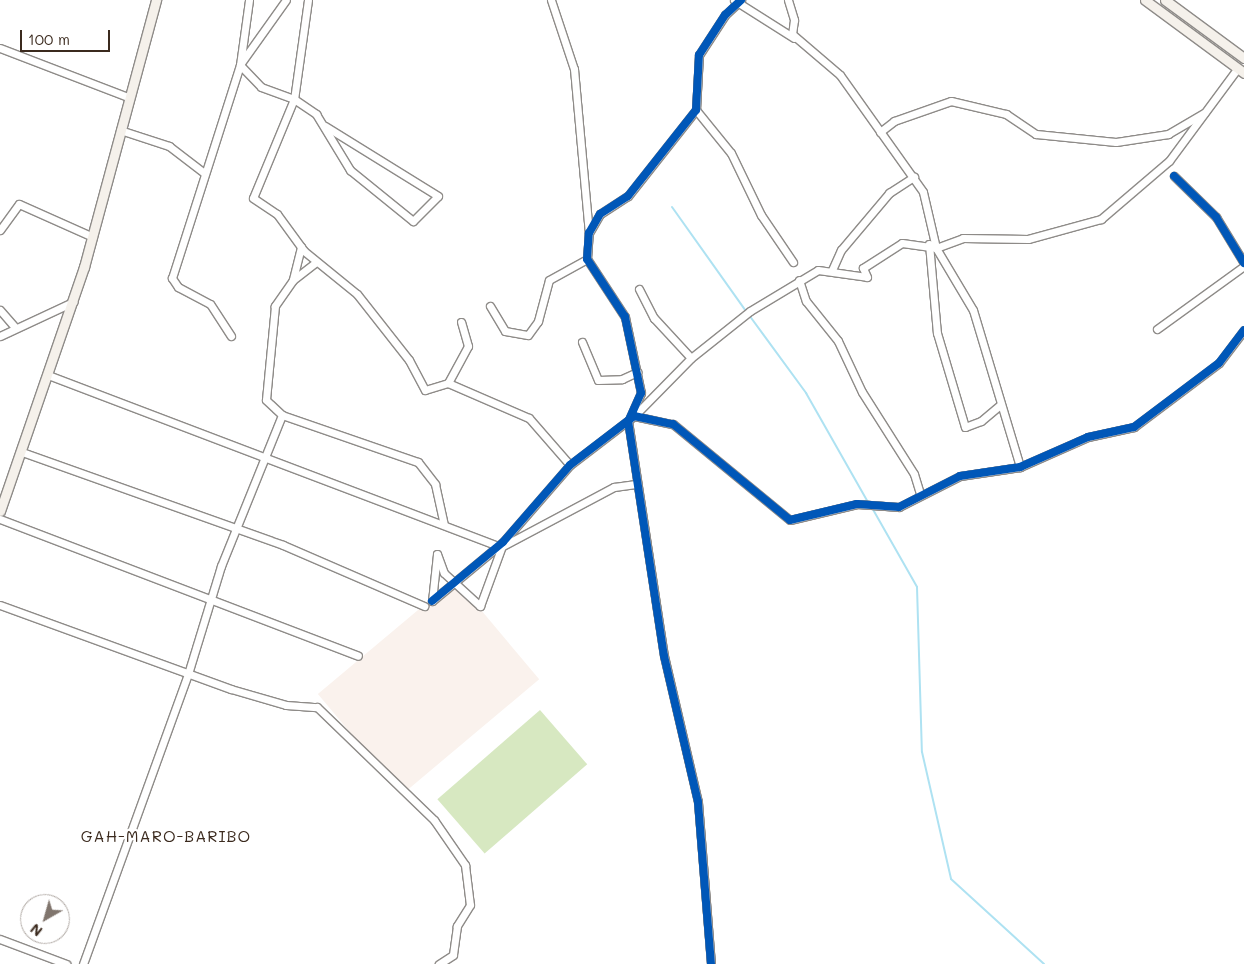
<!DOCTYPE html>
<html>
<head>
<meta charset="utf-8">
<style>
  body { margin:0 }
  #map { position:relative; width:1244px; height:964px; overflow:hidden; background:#fff; font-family:Mali,sans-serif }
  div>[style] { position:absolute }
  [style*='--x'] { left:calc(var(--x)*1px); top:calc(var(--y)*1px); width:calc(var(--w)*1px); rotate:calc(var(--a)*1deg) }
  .built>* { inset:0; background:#faf2ed; transform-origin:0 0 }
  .green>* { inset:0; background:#d7e8c1; transform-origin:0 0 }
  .stream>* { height:2px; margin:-1px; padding:0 1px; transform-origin:1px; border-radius:1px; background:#aee2f2 }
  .roads { filter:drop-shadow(1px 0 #8e8b88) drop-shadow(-1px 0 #8e8b88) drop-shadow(0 1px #8e8b88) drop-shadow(0 -1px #8e8b88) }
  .minor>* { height:7px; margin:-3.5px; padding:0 3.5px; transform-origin:3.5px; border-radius:3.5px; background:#fff }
  .major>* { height:9px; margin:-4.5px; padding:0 4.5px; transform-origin:4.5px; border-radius:4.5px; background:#f5f1eb }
  .cycleway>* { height:8px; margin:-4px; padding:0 4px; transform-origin:4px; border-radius:4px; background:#0057b8 }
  span { translate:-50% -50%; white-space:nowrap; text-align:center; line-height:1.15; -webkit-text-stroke:4.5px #fff; paint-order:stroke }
  .neighbourhood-label { font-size:16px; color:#3b2a1e; letter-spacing:1px }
  .north { position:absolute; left:20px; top:894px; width:50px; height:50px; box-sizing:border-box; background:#fff; border:1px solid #b1aaa5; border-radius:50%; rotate:218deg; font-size:14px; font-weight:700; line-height:20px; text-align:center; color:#3b2a1e }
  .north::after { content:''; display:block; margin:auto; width:18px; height:22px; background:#80756d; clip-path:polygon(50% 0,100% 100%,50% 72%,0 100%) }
  .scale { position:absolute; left:20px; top:30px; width:90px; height:22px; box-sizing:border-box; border:2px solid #3b2a1e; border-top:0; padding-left:6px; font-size:15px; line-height:18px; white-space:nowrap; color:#3b2a1e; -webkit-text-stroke:4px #fff; paint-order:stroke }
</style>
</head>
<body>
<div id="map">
  <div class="built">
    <div style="left:455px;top:579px;width:131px;height:179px;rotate:50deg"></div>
  </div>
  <div class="green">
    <div style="left:540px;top:710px;width:72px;height:136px;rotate:49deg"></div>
  </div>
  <div class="stream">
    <div style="--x:672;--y:207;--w:128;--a:54.6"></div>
    <div style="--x:749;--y:315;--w:97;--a:53.8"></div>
    <div style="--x:806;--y:393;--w:125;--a:60.4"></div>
    <div style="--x:871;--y:506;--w:93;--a:60.4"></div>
    <div style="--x:917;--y:587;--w:165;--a:88.3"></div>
    <div style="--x:922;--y:752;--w:130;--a:77.1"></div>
    <div style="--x:951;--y:879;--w:126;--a:42.4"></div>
  </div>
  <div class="roads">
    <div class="minor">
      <div style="--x:308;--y:0;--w:100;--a:98"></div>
      <div style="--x:294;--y:99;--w:107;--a:112.5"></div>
      <div style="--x:253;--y:198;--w:29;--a:34"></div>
      <div style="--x:277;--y:214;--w:46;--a:53.9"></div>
      <div style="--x:304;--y:251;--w:68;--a:39.1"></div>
      <div style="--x:357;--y:294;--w:84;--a:51.8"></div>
      <div style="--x:409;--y:360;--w:34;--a:62"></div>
      <div style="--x:425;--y:390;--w:24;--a:-17"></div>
      <div style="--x:448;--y:383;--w:42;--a:-61.6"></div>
      <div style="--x:468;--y:346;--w:25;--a:-106"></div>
      <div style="--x:551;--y:0;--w:73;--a:71.6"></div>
      <div style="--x:574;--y:69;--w:165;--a:84.8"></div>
      <div style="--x:734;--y:0;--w:71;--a:32.3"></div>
      <div style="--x:788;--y:0;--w:21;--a:73"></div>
      <div style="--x:794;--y:20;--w:14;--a:98"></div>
      <div style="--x:792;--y:34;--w:63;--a:40.5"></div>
      <div style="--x:840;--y:75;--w:143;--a:54.6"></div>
      <div style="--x:923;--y:192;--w:57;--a:76.9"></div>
      <div style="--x:936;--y:248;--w:72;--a:59.2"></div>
      <div style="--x:973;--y:310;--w:164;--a:73.3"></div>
      <div style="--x:0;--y:48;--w:139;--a:21"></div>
      <div style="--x:241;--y:63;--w:77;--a:-54.5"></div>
      <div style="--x:240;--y:65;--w:30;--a:46"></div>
      <div style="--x:261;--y:87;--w:35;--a:20"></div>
      <div style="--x:294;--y:99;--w:27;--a:34"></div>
      <div style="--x:316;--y:114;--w:66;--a:58.7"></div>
      <div style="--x:350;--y:170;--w:81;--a:39"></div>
      <div style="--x:413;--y:221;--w:35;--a:-45"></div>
      <div style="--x:438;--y:196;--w:133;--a:-148.2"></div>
      <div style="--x:696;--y:110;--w:55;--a:50.9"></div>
      <div style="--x:731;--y:153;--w:69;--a:64.2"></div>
      <div style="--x:761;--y:215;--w:57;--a:55.8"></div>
      <div style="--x:120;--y:130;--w:52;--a:18.1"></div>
      <div style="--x:169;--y:146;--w:44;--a:37.6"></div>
      <div style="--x:880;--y:132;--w:18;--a:-38"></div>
      <div style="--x:894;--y:121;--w:60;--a:-19.3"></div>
      <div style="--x:951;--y:101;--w:57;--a:13.3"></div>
      <div style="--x:1006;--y:114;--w:36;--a:34"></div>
      <div style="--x:1036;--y:134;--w:80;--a:5.7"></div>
      <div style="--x:1116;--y:142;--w:53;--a:-8.7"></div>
      <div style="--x:1168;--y:134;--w:42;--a:-30.3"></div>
      <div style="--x:1174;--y:176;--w:59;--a:44.3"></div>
      <div style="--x:1216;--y:217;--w:54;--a:58.7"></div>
      <div style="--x:0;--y:230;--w:32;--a:-54"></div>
      <div style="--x:19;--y:204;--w:81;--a:24"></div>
      <div style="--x:929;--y:244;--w:89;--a:84.9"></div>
      <div style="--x:937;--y:333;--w:98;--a:73.4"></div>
      <div style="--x:965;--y:427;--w:17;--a:-21"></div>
      <div style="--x:981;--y:421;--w:26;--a:-40"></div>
      <div style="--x:301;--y:247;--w:34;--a:104"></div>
      <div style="--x:293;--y:280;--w:32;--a:125"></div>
      <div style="--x:275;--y:306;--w:94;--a:95.5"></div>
      <div style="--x:266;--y:400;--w:22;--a:43"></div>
      <div style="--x:282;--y:415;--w:144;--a:19.1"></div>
      <div style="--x:418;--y:462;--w:28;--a:52"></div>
      <div style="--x:435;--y:484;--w:42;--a:77.6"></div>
      <div style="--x:832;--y:270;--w:22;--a:-66"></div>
      <div style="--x:841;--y:250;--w:75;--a:-49.9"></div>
      <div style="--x:889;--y:193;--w:30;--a:-33"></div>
      <div style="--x:293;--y:280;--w:29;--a:-38"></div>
      <div style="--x:799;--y:280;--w:22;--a:72"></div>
      <div style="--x:806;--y:301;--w:51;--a:51.3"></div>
      <div style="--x:838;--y:341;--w:56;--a:64.8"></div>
      <div style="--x:862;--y:392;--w:97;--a:57.6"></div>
      <div style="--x:914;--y:474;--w:21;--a:73"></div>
      <div style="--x:639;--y:289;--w:33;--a:63"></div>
      <div style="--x:654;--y:318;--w:54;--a:47.2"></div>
      <div style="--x:490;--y:306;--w:29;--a:59"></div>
      <div style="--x:505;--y:331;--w:23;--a:10"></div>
      <div style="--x:528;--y:335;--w:17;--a:-54"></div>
      <div style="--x:538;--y:321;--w:42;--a:-75"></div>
      <div style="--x:549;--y:280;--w:43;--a:-28.9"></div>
      <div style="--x:0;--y:310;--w:23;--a:49"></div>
      <div style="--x:1157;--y:329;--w:107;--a:-35.9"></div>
      <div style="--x:0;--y:336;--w:81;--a:-25"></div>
      <div style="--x:231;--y:336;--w:38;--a:-123"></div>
      <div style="--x:210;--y:304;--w:36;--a:-152"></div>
      <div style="--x:178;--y:287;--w:11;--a:-124"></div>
      <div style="--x:172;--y:278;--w:224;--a:-72.3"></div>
      <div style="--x:240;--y:65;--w:66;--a:-82.1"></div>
      <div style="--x:582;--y:342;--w:41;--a:67.2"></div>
      <div style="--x:598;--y:380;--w:24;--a:-2"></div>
      <div style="--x:622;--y:379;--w:17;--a:-25"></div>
      <div style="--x:48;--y:375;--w:480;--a:20.8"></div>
      <div style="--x:448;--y:383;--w:88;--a:23.4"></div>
      <div style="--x:529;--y:418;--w:62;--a:48.9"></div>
      <div style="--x:634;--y:416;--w:81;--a:-45.5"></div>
      <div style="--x:691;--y:358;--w:75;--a:-38.5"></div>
      <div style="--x:750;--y:311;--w:79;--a:-31.1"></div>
      <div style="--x:818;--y:270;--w:49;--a:8.1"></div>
      <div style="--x:867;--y:277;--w:10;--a:-114"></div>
      <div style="--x:863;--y:268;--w:46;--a:-32.7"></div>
      <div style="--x:902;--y:243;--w:34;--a:8"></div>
      <div style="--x:936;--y:248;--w:29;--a:-20"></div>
      <div style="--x:963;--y:238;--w:65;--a:0.9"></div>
      <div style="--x:1028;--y:239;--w:76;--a:-15.3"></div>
      <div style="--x:1101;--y:219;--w:89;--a:-40.5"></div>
      <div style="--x:1169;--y:161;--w:114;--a:-53.5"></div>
      <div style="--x:22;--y:452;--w:277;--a:19.6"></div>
      <div style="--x:283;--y:545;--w:154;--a:23.4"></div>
      <div style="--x:0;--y:519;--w:383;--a:20.9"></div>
      <div style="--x:501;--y:547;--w:128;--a:-28"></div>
      <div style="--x:614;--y:487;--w:22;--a:-8"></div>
      <div style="--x:437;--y:554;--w:20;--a:70"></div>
      <div style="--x:444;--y:573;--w:49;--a:42.5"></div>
      <div style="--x:480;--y:606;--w:67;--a:-69.9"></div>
      <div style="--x:432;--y:601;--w:92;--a:-39.7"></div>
      <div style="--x:503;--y:542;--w:102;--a:-49"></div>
      <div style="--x:570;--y:465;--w:81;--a:-37.4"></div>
      <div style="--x:634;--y:416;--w:40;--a:12"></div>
      <div style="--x:673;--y:424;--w:151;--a:39.4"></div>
      <div style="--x:790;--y:520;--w:69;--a:-13.4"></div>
      <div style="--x:857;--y:504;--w:42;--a:4.1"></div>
      <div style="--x:899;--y:507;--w:68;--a:-26.9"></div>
      <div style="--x:960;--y:476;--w:61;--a:-8.5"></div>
      <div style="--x:1020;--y:467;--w:74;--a:-23.8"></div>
      <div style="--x:1088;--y:437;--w:47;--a:-12.3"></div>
      <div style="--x:1134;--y:427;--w:106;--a:-37"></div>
      <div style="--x:1219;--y:363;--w:41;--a:-52.9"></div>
      <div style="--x:432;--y:601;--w:47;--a:-83.9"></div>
      <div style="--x:0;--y:605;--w:246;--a:20"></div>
      <div style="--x:231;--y:689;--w:57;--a:16.2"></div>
      <div style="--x:286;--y:705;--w:31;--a:4"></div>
      <div style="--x:317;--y:707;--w:163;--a:44"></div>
      <div style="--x:434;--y:820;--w:55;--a:55.4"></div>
      <div style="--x:465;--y:865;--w:40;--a:82.9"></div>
      <div style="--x:470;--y:905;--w:25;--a:122"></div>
      <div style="--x:457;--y:926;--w:29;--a:98"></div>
      <div style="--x:453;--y:955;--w:17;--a:147"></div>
      <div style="--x:0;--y:939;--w:71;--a:20.7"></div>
      <div style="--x:83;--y:964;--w:308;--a:-70.1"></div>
      <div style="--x:188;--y:674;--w:113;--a:-73"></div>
      <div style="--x:221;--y:566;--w:163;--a:-68"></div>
      <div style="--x:711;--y:964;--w:163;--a:-94.6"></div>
      <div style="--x:698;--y:802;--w:150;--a:-103.1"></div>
      <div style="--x:664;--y:656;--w:237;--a:-98.7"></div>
      <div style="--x:628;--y:422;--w:32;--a:-66"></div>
      <div style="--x:641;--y:393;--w:78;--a:-101.9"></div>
      <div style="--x:625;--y:317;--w:69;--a:-123.2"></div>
      <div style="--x:587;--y:259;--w:26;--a:-86"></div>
      <div style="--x:589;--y:233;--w:22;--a:-60"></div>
      <div style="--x:600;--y:214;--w:33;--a:-33"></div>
      <div style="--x:628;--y:196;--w:110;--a:-51.7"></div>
      <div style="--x:696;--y:110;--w:55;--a:-86.9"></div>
      <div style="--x:699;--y:55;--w:48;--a:-57"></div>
      <div style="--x:725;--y:15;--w:22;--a:-43"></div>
    </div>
    <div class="major">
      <div style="--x:1145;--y:0;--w:123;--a:36.4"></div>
      <div style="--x:1165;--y:0;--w:98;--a:36.3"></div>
      <div style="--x:0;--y:511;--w:258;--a:-71"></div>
      <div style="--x:84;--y:267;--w:277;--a:-74.9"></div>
    </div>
  </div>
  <div class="cycleway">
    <div style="--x:1174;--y:176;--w:59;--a:44.3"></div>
    <div style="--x:1216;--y:217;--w:54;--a:58.7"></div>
    <div style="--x:432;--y:601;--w:92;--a:-39.7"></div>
    <div style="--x:503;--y:542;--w:102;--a:-49"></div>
    <div style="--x:570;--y:465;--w:81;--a:-37.4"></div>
    <div style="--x:634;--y:416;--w:40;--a:12"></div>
    <div style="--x:673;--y:424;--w:151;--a:39.4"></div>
    <div style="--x:790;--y:520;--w:69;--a:-13.4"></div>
    <div style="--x:857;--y:504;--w:42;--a:4.1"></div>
    <div style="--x:899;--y:507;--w:68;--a:-26.9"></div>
    <div style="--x:960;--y:476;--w:61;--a:-8.5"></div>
    <div style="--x:1020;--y:467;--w:74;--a:-23.8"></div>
    <div style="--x:1088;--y:437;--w:47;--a:-12.3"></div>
    <div style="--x:1134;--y:427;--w:106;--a:-37"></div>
    <div style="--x:1219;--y:363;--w:41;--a:-52.9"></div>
    <div style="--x:711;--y:964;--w:163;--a:-94.6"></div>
    <div style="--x:698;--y:802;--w:150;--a:-103.1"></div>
    <div style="--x:664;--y:656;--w:237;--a:-98.7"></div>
    <div style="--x:628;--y:422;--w:32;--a:-66"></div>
    <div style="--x:641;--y:393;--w:78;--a:-101.9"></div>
    <div style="--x:625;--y:317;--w:69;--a:-123.2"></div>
    <div style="--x:587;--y:259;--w:26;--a:-86"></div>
    <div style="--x:589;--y:233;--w:22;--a:-60"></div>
    <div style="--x:600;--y:214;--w:33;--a:-33"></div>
    <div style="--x:628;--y:196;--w:110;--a:-51.7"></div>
    <div style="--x:696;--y:110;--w:55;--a:-86.9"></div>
    <div style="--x:699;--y:55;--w:48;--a:-57"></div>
    <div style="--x:725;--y:15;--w:22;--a:-43"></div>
  </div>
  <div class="neighbourhood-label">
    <span style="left:166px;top:836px">GAH-MARO-BARIBO</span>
  </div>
  <div class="north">N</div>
  <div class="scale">100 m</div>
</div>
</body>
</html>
